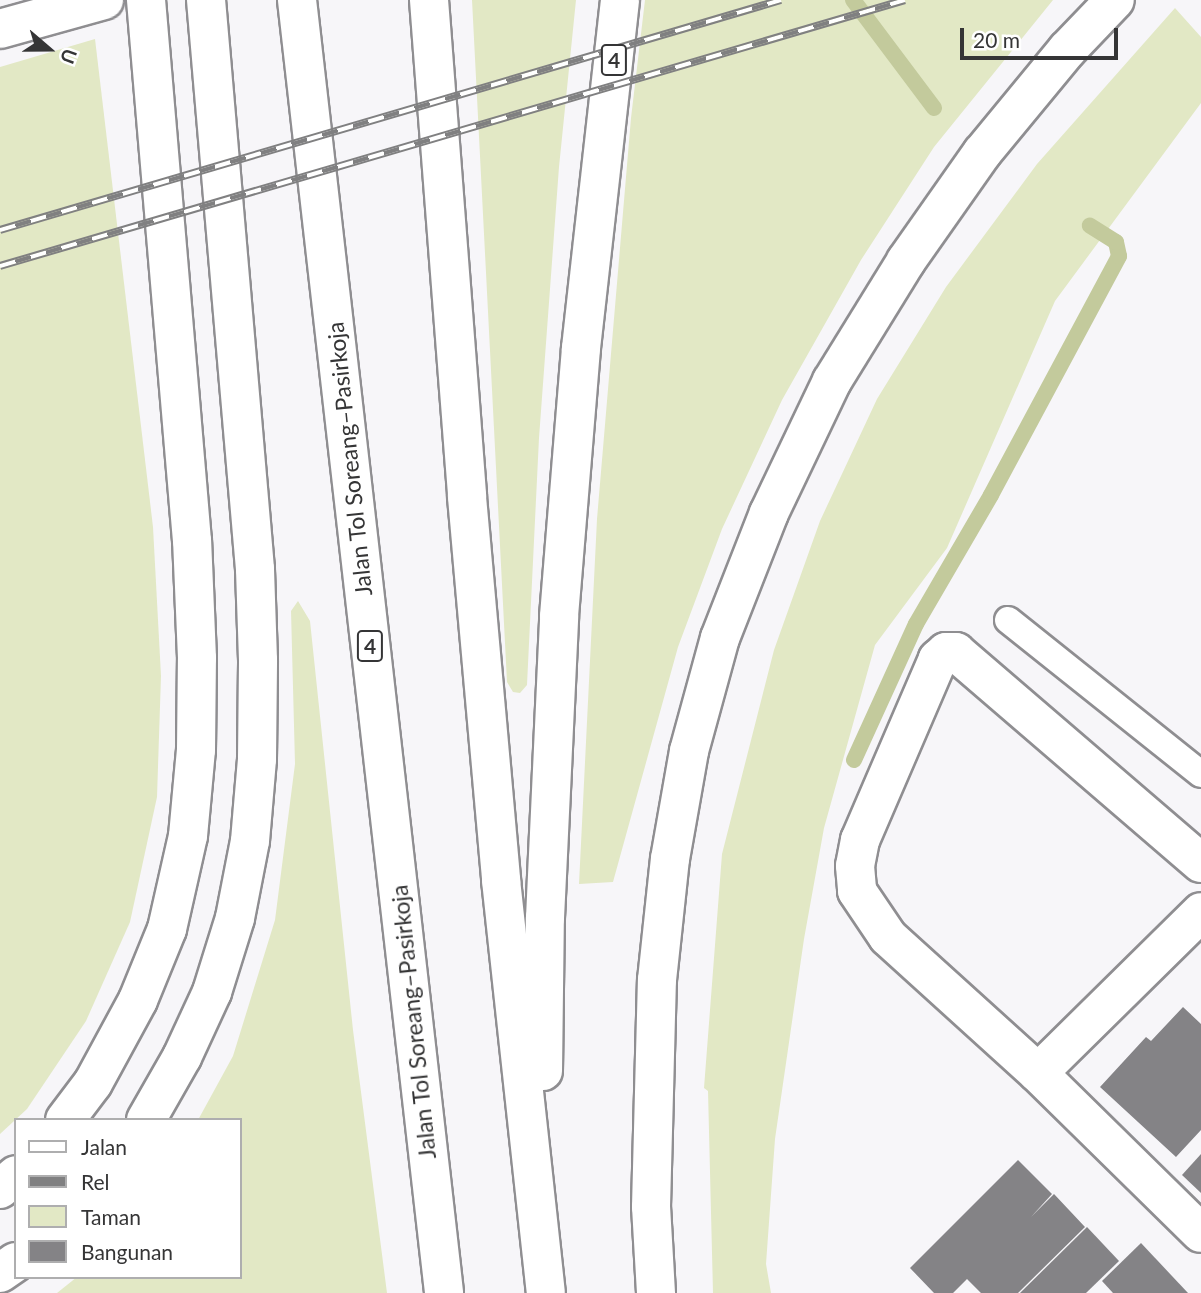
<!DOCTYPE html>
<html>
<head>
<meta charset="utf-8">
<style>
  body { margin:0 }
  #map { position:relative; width:1201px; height:1293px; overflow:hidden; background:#f7f6f9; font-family:Lato,sans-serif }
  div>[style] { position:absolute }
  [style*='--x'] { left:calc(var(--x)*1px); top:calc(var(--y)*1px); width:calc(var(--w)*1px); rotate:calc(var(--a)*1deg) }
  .green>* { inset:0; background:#e2e8c5 }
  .stream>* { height:16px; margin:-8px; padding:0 8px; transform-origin:8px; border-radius:8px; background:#c3ca9c }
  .building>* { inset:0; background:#848386 }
  .roads { filter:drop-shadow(2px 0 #8f8e91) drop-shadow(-2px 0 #8f8e91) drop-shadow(0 2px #8f8e91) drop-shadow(0 -2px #8f8e91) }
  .service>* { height:26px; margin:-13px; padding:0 13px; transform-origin:13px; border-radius:13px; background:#fff }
  .minor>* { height:38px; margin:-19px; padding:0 19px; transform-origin:19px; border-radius:19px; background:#fff }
  .motorway>* { height:38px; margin:-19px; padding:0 19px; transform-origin:19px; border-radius:19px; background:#fff }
  .rail>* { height:8px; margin-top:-4px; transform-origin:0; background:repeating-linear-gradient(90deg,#fff 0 16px,#808081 0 32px); box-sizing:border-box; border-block:2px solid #808081 }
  span { translate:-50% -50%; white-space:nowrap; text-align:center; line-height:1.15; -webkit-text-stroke:6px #fff; paint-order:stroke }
  .shield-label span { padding:2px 5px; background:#fff; border:2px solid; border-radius:5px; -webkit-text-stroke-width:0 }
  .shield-label { font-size:21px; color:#353536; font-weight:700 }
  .street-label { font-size:23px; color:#353536 }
  .legend { position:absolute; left:14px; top:1118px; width:228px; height:161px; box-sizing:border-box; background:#fff; border:2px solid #aeaeaf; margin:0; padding:9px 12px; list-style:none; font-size:21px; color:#353536 }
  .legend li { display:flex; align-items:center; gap:14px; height:35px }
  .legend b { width:35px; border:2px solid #aeaeaf }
  .north { position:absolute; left:14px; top:14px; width:70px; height:70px; -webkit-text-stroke:5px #fff; paint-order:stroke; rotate:110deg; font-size:19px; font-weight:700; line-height:28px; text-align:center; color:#353536 }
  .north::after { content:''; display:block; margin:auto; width:24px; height:32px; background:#353536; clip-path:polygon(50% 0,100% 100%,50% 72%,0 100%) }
  .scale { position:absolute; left:960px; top:28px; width:158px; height:32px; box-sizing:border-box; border:4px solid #353536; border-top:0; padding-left:9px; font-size:21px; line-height:24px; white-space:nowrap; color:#353536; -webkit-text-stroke:5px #fff; paint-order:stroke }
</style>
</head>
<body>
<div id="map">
  <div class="green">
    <div style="clip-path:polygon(472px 0,576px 0,559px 167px,539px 438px,527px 685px,520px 693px,513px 692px,507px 682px)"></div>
    <div style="clip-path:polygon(645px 0,1053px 0,934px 147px,861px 260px,782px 400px,722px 529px,678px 647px,613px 882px,579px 884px,597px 519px,631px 118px)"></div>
    <div style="clip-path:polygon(1175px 8px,1201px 37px,1201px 103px,1055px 301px,947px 548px,875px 645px,824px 828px,804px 939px,775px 1139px,766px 1264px,771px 1293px,713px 1293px,708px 1091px,704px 1088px,722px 854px,774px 650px,820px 521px,877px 399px,946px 287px,1037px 164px)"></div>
    <div style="clip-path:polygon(95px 39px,153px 527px,161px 676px,157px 797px,130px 922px,86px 1021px,27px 1109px,0 1134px,0 67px)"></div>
    <div style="clip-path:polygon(298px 601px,310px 621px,353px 1030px,387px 1293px,57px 1293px,77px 1277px,240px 1277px,240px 1120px,198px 1120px,233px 1056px,275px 920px,295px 764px,291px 611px)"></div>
  </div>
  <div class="stream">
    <div style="--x:853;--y:0;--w:135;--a:53.1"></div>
    <div style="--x:854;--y:760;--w:149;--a:-65.5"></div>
    <div style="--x:916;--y:624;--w:149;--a:-59.8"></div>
    <div style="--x:991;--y:495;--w:271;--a:-61.8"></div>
    <div style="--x:1119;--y:256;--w:14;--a:-102"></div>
    <div style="--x:1116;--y:242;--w:31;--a:-148"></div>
  </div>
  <div class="building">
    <div style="clip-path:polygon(1183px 1007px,1201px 1024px,1201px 1130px,1176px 1157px,1100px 1087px,1146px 1037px,1151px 1041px)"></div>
    <div style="clip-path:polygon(1201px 1154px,1201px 1193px,1182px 1175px)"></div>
    <div style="clip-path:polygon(1018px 1160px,1052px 1194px,1031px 1217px,1054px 1194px,1085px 1227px,1018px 1293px,981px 1293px,967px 1279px,953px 1293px,934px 1293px,910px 1268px)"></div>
    <div style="clip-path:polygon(1087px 1227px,1119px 1261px,1086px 1293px,1020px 1293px)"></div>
    <div style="clip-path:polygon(1141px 1243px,1188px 1293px,1113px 1293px,1102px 1281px)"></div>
  </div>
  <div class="roads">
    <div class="service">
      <div style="--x:1008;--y:620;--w:247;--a:38.6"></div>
    </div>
    <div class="minor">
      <div style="--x:1201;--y:863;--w:323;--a:-139.3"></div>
      <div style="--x:956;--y:652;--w:10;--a:180"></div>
      <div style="--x:946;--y:652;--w:11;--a:139"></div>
      <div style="--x:938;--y:659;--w:197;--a:113.3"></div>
      <div style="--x:860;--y:840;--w:26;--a:101"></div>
      <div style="--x:855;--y:866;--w:25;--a:85"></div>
      <div style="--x:857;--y:891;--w:55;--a:56"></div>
      <div style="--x:888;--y:937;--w:202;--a:42.2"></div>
      <div style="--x:1038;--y:1073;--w:228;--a:44.5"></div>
      <div style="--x:1038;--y:1073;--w:229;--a:-44.6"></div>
    </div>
    <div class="motorway">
      <div style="--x:297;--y:0;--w:1301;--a:83.51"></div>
      <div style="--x:429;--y:0;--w:498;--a:85.6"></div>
      <div style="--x:467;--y:497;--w:385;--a:84.9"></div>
      <div style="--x:501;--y:880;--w:415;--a:83.8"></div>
      <div style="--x:0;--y:29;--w:108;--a:-15.6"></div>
      <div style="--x:543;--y:1071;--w:153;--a:-89.3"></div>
      <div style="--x:545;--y:918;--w:302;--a:-87.3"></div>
      <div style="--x:559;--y:616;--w:269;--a:-85.3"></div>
      <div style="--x:581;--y:348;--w:350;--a:-83.6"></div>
      <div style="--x:65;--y:1120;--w:46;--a:-52.9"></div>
      <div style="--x:93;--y:1083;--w:94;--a:-61.5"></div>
      <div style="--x:138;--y:1000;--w:77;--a:-67.8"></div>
      <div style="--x:167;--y:929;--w:95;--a:-77.3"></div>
      <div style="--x:188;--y:836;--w:86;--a:-84.7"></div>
      <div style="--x:196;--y:750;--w:92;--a:-89.4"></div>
      <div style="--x:197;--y:658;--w:117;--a:-92.4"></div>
      <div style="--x:192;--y:541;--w:543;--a:-94.86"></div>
      <div style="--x:146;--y:1120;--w:73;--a:-60.3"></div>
      <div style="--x:182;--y:1057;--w:72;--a:-65.2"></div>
      <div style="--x:212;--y:992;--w:77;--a:-72.7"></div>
      <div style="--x:235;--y:918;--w:78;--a:-79"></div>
      <div style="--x:250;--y:841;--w:82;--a:-85.1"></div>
      <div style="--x:257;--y:759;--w:99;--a:-89.4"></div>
      <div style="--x:258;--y:660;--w:91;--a:-91.9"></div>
      <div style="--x:255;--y:569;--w:571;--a:-94.92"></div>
      <div style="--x:0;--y:1189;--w:21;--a:-41"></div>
      <div style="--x:0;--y:1273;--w:19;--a:-35"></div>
      <div style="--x:656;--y:1293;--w:86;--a:-93.3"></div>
      <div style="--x:651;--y:1207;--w:227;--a:-88.5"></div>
      <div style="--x:657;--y:980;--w:122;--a:-83.9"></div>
      <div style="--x:670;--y:859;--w:110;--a:-80"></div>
      <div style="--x:689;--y:751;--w:117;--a:-74.7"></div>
      <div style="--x:720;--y:638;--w:134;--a:-68.6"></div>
      <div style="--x:769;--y:513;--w:146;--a:-64.5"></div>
      <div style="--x:832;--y:381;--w:141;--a:-58.3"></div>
      <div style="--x:906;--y:261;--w:132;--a:-54.9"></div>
      <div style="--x:982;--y:153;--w:134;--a:-50.5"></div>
      <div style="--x:1067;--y:50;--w:69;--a:-46.2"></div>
    </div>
  </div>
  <div class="rail">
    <div style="--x:0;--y:230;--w:814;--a:-16.41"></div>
    <div style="--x:0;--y:266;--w:943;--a:-16.38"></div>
  </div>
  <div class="shield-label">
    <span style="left:614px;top:60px">4</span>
    <span style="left:370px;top:646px">4</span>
  </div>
  <div class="street-label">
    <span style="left:349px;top:459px;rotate:-96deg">Jalan Tol Soreang–Pasirkoja</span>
    <span style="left:413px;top:1022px;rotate:-96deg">Jalan Tol Soreang–Pasirkoja</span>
  </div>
  <ul class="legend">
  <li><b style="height:9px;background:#fff"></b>Jalan</li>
  <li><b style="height:9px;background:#808081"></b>Rel</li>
  <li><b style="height:19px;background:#e2e8c5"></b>Taman</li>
  <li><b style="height:19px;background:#848386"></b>Bangunan</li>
  </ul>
  <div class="north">U</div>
  <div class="scale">20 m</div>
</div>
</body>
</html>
